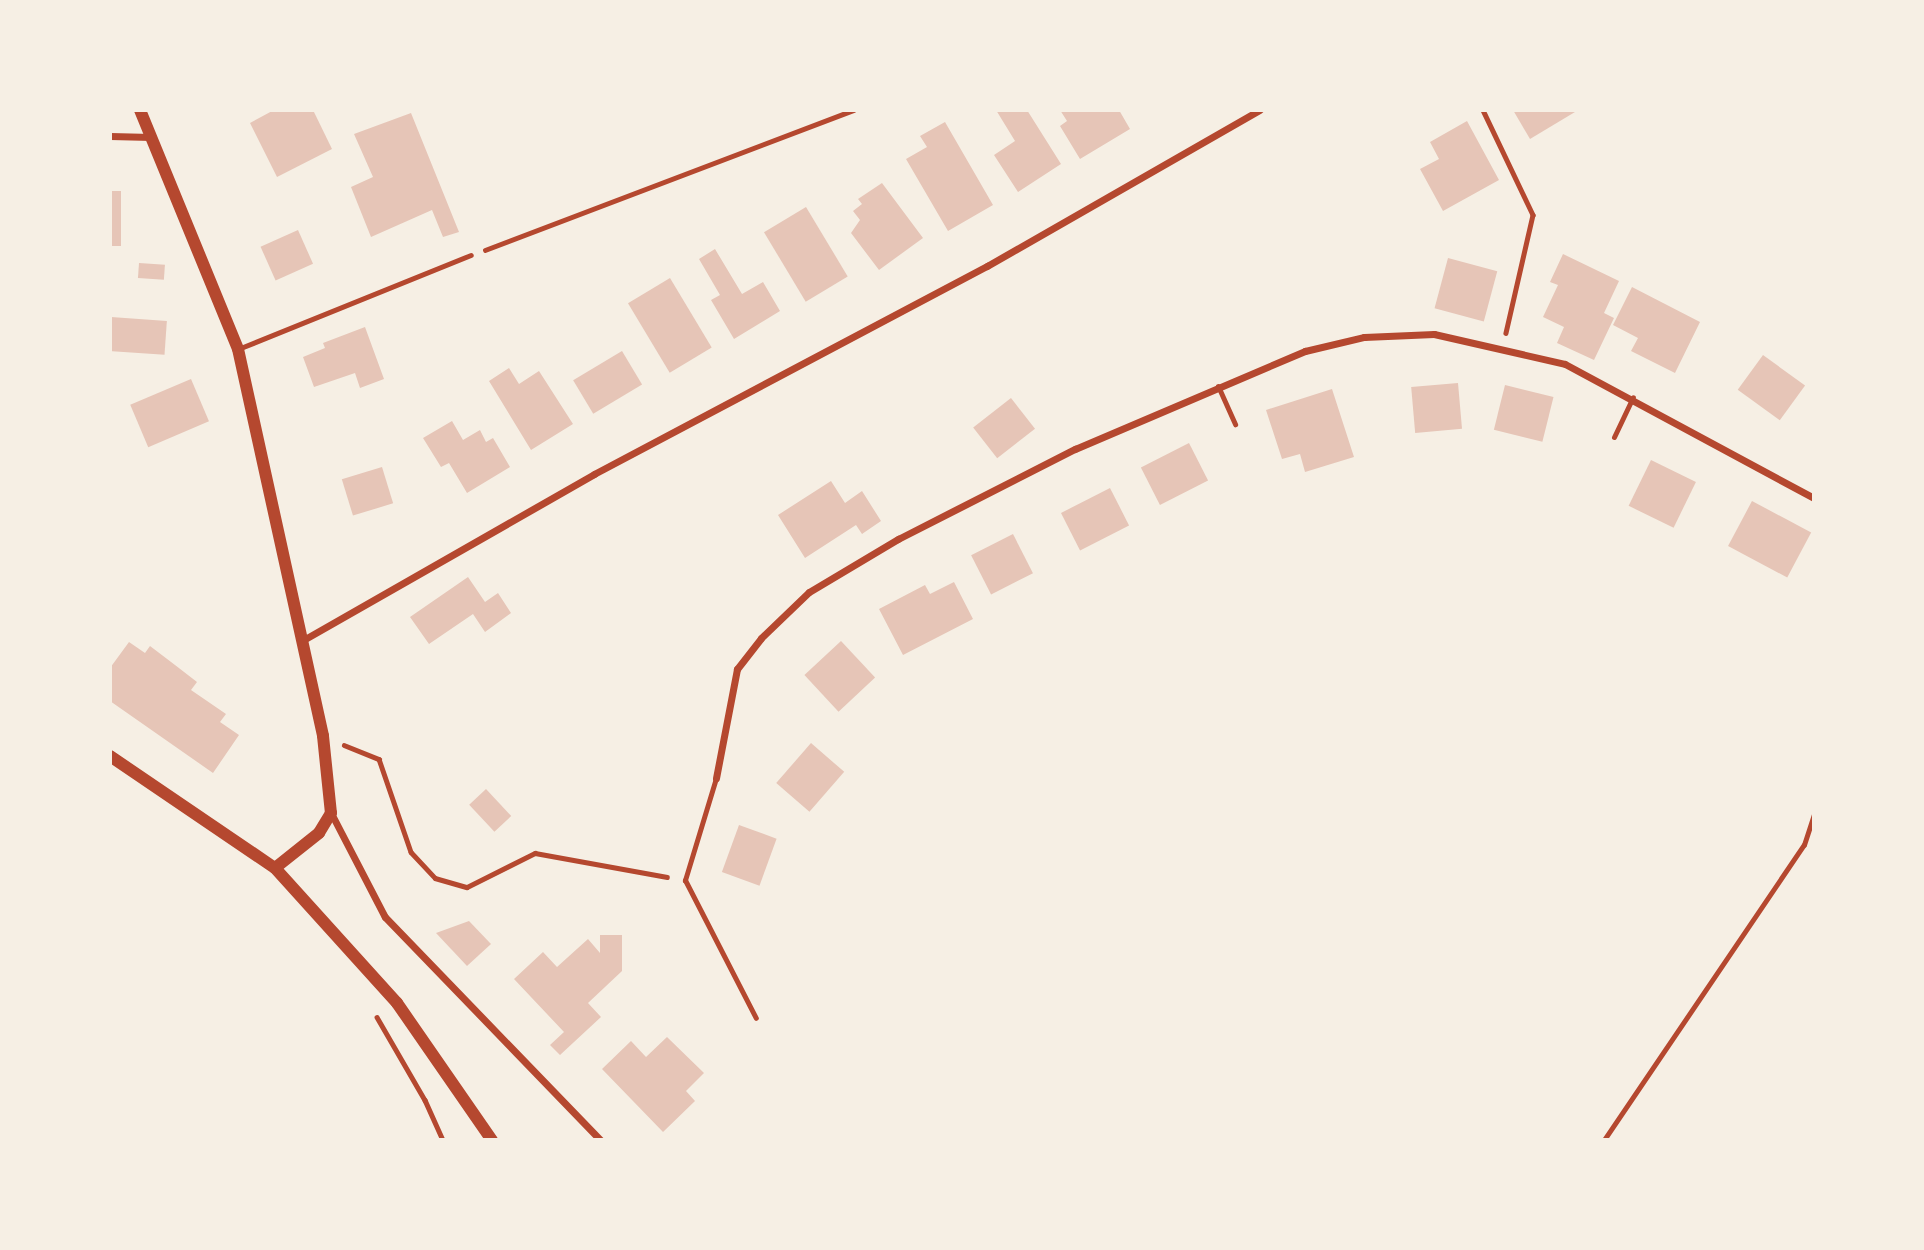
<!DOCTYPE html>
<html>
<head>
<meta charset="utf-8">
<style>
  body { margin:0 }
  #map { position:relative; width:1924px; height:1250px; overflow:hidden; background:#f6efe4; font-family:"Varela Round",sans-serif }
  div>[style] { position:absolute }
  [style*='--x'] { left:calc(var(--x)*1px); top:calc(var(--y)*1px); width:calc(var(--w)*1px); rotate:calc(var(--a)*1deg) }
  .building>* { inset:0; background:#e6c5b7; transform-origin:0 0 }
  .path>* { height:4.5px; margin:-2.25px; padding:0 2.25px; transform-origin:2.25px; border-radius:2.25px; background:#b5482f }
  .service>* { height:5px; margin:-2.5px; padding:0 2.5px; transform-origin:2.5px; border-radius:2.5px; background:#b5482f }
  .minor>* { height:7px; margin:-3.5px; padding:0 3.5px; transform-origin:3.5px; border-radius:3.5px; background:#b5482f }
  .tertiary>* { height:12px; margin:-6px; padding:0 6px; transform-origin:6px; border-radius:6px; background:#b5482f }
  span { translate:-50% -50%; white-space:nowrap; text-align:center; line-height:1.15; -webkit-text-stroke:7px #f6efe4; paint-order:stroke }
  .frame { position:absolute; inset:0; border:112px solid #f6efe4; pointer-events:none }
</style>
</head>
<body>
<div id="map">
  <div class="building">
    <div style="clip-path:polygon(274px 110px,313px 110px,332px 149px,277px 177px,250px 123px)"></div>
    <div style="clip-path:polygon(996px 110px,1027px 110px,1061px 164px,1018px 192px,994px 155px,1015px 141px)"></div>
    <div style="clip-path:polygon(1060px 110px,1119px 110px,1130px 129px,1080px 159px,1060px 126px,1067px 121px)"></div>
    <div style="clip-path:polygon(1513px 110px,1574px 110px,1575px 112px,1530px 139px)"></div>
    <div style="clip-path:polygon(411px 113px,459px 232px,443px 237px,432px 210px,371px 237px,351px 187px,373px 177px,354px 134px)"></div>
    <div style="clip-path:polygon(1467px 121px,1499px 180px,1443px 211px,1420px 169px,1439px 159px,1430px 142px)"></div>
    <div style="clip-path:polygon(945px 122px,993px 205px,948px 231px,906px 159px,927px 147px,920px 136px)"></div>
    <div style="clip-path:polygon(882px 183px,923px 238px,879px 270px,851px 233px,860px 220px,853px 211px,862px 204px,858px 199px)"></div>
    <div style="left:110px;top:191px;width:11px;height:55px"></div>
    <div style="left:806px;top:207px;width:81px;height:49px;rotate:59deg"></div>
    <div style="left:298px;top:230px;width:37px;height:41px;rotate:66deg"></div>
    <div style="clip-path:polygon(715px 249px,742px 294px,763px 282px,780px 311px,734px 339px,711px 300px,720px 295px,699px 259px)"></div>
    <div style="clip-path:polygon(1563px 254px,1619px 281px,1604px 313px,1614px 318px,1594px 360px,1557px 343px,1564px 327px,1543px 317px,1558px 285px,1550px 282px)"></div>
    <div style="left:1448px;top:258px;width:51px;height:52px;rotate:15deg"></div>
    <div style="left:139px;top:263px;width:26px;height:15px;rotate:4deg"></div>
    <div style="left:670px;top:278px;width:81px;height:49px;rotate:59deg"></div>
    <div style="clip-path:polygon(1632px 287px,1700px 322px,1675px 373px,1631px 351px,1638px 338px,1613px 325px)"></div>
    <div style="left:111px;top:317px;width:56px;height:34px;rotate:4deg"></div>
    <div style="clip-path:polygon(365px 327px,384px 379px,360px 388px,355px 373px,314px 387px,303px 357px,325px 348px,323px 343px)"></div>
    <div style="left:622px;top:351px;width:39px;height:57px;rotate:59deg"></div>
    <div style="left:1763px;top:355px;width:52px;height:43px;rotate:36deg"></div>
    <div style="clip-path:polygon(509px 368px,519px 384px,539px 371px,573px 424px,531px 450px,489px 381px)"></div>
    <div style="left:191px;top:379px;width:46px;height:66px;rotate:67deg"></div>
    <div style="left:1458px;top:383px;width:46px;height:47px;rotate:85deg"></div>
    <div style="left:1505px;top:385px;width:50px;height:46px;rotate:14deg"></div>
    <div style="clip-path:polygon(1332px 389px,1354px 457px,1305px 472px,1300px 454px,1282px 459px,1266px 410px)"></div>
    <div style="left:1011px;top:398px;width:39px;height:48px;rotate:52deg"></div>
    <div style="clip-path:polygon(452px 421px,463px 440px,480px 430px,486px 442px,493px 438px,510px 467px,467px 493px,449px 463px,441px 467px,423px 438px)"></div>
    <div style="left:1189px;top:443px;width:42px;height:54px;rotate:63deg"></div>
    <div style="left:1651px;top:460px;width:50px;height:51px;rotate:26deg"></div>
    <div style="left:382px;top:467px;width:38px;height:42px;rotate:73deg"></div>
    <div style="clip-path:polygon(831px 481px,845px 503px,862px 491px,881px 521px,862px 534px,856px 525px,805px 558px,778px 515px)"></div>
    <div style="left:1110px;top:488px;width:42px;height:55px;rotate:63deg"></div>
    <div style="left:1752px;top:501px;width:67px;height:51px;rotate:28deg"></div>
    <div style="left:1013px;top:534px;width:44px;height:47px;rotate:63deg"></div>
    <div style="clip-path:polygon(468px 577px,485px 602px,498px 593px,511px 613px,485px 632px,473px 614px,429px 644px,410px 617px)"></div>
    <div style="clip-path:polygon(954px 582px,973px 619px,903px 655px,879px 609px,925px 585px,930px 594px)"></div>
    <div style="left:841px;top:641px;width:50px;height:50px;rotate:47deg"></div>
    <div style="clip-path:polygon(129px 642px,145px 653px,150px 646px,175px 665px,197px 682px,191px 690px,226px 714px,220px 722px,239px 735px,213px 773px,110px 701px,110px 668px)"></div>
    <div style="left:811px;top:743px;width:44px;height:53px;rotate:41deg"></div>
    <div style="left:486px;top:789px;width:37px;height:23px;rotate:47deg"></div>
    <div style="left:739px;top:825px;width:40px;height:50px;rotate:20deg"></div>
    <div style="clip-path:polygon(469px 921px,491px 944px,467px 966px,436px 933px)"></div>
    <div style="clip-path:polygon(600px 935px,622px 935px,622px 971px,588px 1003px,601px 1017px,560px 1055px,550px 1045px,564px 1032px,514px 979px,543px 952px,557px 967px,588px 939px,600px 953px)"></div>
    <div style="clip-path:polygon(667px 1037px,704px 1073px,686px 1091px,695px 1101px,663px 1132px,602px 1069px,631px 1041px,646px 1057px)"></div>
  </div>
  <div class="path">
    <div style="--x:1483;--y:110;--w:116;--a:64.5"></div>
    <div style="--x:1533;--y:215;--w:121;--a:102.9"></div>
    <div style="--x:485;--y:250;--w:394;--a:-20.8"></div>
    <div style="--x:344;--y:745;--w:38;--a:22"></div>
    <div style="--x:379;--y:759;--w:98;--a:71"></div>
    <div style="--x:411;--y:852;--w:35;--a:47"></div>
    <div style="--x:435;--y:878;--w:33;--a:16"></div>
    <div style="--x:467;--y:887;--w:76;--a:-26.6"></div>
    <div style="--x:535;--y:853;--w:134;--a:10.3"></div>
    <div style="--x:377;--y:1017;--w:96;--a:60"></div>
    <div style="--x:425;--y:1100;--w:44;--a:65.8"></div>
    <div style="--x:1604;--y:1140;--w:356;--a:-55.9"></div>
    <div style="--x:1804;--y:845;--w:32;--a:-72"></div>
  </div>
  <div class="service">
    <div style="--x:238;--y:349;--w:251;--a:-22"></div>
    <div style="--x:1218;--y:386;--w:42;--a:65.9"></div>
    <div style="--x:1614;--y:437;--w:44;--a:-64.6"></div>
    <div style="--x:716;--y:778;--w:107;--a:106.9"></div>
    <div style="--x:685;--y:880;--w:155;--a:62.8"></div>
  </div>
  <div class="minor">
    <div style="--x:110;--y:136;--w:41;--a:1.4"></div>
    <div style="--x:305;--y:639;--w:333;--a:-29.7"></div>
    <div style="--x:594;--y:474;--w:445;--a:-27.9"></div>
    <div style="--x:987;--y:266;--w:314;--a:-29.8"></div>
    <div style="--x:716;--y:778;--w:111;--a:-79.1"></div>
    <div style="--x:737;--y:669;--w:39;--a:-52"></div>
    <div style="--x:761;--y:638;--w:66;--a:-43.8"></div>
    <div style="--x:809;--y:592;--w:104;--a:-30.8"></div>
    <div style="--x:898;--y:539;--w:199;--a:-27"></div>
    <div style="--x:1075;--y:449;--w:250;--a:-23.1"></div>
    <div style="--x:1305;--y:351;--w:61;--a:-13.3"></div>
    <div style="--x:1364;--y:337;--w:70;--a:-2.5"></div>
    <div style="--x:1434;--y:334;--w:134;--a:12.9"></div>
    <div style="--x:1565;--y:364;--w:283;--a:28.3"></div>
    <div style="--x:331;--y:813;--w:117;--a:62.6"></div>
    <div style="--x:385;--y:917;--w:310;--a:46"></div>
  </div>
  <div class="tertiary">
    <div style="--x:140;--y:110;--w:258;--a:67.7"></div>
    <div style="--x:238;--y:349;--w:396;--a:77.6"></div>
    <div style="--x:323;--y:736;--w:77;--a:84.1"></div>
    <div style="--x:331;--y:813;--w:23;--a:121"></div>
    <div style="--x:319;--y:833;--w:56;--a:141.5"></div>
    <div style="--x:110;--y:756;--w:199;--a:34.2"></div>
    <div style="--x:275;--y:868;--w:182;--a:47.9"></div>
    <div style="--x:397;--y:1003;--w:167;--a:55.3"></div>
  </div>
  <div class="frame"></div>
</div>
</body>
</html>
